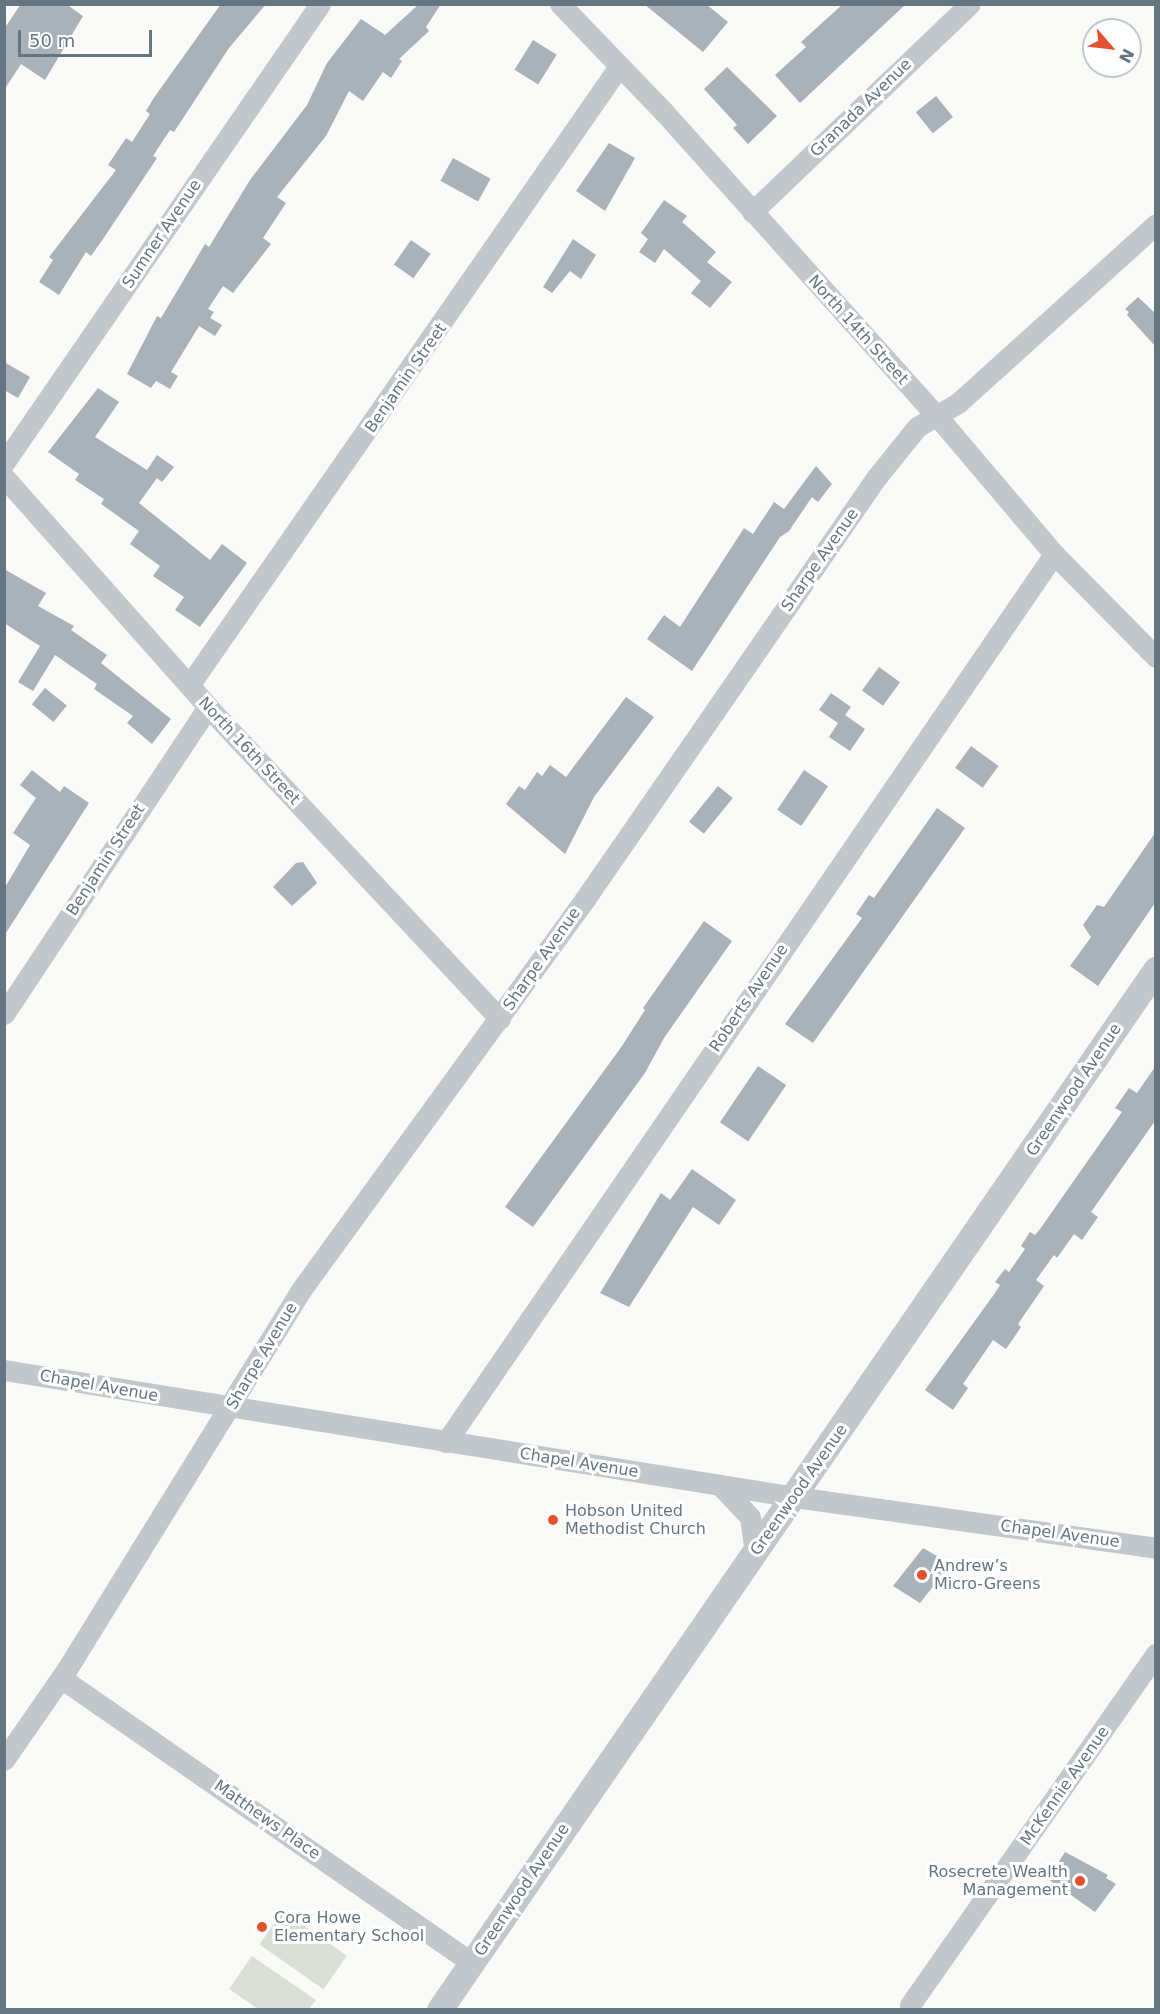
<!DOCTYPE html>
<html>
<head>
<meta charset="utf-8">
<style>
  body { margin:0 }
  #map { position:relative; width:1160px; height:2014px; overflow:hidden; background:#f9f9f7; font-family:"DejaVu Sans",sans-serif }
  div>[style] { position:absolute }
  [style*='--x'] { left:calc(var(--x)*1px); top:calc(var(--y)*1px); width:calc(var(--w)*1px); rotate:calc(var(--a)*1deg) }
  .green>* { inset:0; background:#dadfd6; transform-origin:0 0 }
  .building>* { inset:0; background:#a9b2b8; transform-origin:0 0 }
  .minor>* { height:21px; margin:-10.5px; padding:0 10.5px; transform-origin:10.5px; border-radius:10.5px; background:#c2c7cb }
  .tertiary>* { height:26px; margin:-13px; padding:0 13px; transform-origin:13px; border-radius:13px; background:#c2c7cb }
  .dots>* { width:16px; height:16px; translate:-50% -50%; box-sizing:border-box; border:3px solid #fff; border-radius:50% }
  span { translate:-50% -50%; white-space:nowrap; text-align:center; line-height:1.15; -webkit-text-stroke:6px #fff; paint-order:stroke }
  .street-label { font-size:16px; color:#647682 }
  .poi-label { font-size:16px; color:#647682 }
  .left { translate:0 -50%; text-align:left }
  .right { translate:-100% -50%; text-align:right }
  .frame { position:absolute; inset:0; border:6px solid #647682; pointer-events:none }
  .north { position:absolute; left:1082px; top:18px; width:60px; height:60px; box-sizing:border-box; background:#fff; border:2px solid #c1c8cd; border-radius:50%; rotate:118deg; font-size:16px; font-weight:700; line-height:24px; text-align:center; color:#647682 }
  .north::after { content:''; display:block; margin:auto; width:21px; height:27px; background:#e5502c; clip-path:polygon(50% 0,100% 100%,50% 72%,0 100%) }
  .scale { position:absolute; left:18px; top:30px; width:134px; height:27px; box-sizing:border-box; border:3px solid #647682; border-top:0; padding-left:8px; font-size:18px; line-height:21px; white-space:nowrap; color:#647682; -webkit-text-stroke:4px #fff; paint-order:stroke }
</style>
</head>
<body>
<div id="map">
  <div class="green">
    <div style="left:283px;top:1911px;width:78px;height:41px;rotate:35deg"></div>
    <div style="clip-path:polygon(252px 1956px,316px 2000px,309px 2009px,258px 2009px,229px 1989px)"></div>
  </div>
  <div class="building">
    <div style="clip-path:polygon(21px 4px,66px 4px,83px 16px,45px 80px,21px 64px,4px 90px,4px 29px)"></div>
    <div style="clip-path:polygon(221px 4px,266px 4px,229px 48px,174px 132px,170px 130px,153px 156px,157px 158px,103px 239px,91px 256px,86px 252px,59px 295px,39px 282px,53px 260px,49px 257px,116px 170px,108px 165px,126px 138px,132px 142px,150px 114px,146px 111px,153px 99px)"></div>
    <div style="clip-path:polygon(419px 4px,441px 4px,426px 27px,429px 31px,399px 59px,402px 61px,391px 78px,383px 72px,363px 101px,349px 91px,326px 136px,277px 197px,286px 203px,263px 238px,271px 244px,233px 293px,223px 286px,208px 309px,214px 312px,210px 318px,222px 325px,215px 336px,199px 326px,171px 372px,178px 376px,170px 389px,156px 381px,151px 388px,127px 374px,157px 316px,161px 318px,205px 244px,209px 247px,250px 180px,307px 105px,327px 63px,361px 19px,385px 35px)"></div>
    <div style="clip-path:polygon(644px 4px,706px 4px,728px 22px,703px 52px)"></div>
    <div style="clip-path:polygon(843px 4px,906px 4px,800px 103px,775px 75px,806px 47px,801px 42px)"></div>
    <div style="left:533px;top:40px;width:28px;height:35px;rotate:32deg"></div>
    <div style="clip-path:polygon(727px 67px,777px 116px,748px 144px,733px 128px,737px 125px,704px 89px)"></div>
    <div style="left:936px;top:96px;width:27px;height:26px;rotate:51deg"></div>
    <div style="clip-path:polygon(609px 143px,635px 158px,605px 211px,576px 191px)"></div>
    <div style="left:453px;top:158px;width:43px;height:26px;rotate:29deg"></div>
    <div style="clip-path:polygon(664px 200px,687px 216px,682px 222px,716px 252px,707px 262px,732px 282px,710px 308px,691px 293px,701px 281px,664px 249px,655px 263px,639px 252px,648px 239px,641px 233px)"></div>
    <div style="clip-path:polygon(573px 239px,596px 255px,581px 279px,570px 271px,552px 293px,543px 287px)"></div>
    <div style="left:411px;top:240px;width:24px;height:30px;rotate:35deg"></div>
    <div style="clip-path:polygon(1138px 297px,1155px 313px,1155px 346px,1127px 315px,1129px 312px,1125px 309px)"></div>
    <div style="clip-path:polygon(4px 362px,30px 377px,18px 398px,4px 390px)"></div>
    <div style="clip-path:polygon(98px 388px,119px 402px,95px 437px,147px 470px,157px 455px,174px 467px,162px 482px,157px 478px,139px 503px,210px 560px,222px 544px,247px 563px,200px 627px,175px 610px,184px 597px,153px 576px,160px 566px,130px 544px,139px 531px,101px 504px,104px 499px,75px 480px,79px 474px,48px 452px)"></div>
    <div style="clip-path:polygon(816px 466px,832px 484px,818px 502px,812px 497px,789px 531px,780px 537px,692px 671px,647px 639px,664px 615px,680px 627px,744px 528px,753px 534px,774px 502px,784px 509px)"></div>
    <div style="clip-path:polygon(4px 569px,46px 593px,38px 606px,74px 626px,71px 630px,107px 655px,101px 663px,171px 719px,152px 744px,127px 723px,133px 716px,94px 689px,97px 684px,55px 655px,33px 691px,18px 682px,40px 646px,4px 623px)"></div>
    <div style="left:879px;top:667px;width:26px;height:29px;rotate:36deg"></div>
    <div style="left:45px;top:688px;width:28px;height:21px;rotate:39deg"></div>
    <div style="clip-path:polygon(831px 693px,851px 707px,845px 715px,865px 729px,850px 751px,829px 737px,838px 723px,819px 710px)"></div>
    <div style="clip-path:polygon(626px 697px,654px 717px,594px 797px,565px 854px,506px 804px,519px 786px,525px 790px,537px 772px,542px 776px,550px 765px,566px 777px)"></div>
    <div style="left:971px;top:746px;width:34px;height:27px;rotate:36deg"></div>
    <div style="clip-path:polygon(32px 770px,60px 792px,64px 786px,89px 803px,4px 936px,4px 889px,30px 845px,13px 833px,36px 798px,20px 785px)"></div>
    <div style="left:804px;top:770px;width:29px;height:48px;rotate:34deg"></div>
    <div style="left:718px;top:786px;width:19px;height:46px;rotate:39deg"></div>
    <div style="clip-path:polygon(937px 808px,965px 828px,813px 1043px,785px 1024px,862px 918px,856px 914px,869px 895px,874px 898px)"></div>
    <div style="clip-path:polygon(1155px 833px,1155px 903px,1098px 986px,1070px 966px,1091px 937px,1083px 925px,1097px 905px,1104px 907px)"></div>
    <div style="clip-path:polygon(303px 862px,317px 883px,292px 906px,273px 887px,296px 863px)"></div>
    <div style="clip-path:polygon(704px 921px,732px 941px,664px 1038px,645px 1073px,533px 1227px,505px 1207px,622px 1046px,645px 1010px,643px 1008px)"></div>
    <div style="left:758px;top:1066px;width:34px;height:68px;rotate:34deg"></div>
    <div style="clip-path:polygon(1155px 1067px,1155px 1121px,1091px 1212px,1098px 1217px,1082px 1240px,1074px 1234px,1057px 1258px,1054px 1255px,1036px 1280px,1044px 1286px,1018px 1324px,1021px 1327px,1006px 1349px,993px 1340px,963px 1384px,968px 1388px,953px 1410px,925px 1390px,995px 1293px,1000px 1285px,995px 1282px,1005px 1269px,1009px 1272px,1025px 1249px,1021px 1246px,1030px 1232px,1035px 1235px,1040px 1229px,1122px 1112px,1115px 1108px,1129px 1088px,1137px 1093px)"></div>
    <div style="clip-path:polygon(692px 1169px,736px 1200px,719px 1225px,693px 1207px,629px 1307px,600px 1293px,661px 1193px,670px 1200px)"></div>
    <div style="clip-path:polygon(923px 1548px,951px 1564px,920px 1603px,893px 1586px)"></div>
    <div style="clip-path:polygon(1065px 1852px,1108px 1875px,1106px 1878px,1116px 1884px,1095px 1912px,1048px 1879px)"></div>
  </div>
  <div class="minor">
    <div style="--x:560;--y:4;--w:149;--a:46.1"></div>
    <div style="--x:663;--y:111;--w:410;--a:48.1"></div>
    <div style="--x:937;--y:416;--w:181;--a:49.7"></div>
    <div style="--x:1054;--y:554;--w:145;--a:45.3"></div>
    <div style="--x:752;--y:212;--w:301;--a:-43.7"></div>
    <div style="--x:4;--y:463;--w:557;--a:-55.45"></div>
    <div style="--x:4;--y:477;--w:307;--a:48.4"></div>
    <div style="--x:208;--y:707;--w:427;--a:46.9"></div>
    <div style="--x:190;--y:684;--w:750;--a:-55.21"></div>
    <div style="--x:4;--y:1014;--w:369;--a:-56.4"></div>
    <div style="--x:4;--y:1370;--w:801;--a:9.12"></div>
    <div style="--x:795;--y:1497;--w:365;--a:8"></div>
    <div style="--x:446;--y:1442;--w:1076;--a:-55.6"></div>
    <div style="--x:721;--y:1486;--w:42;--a:46.9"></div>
    <div style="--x:750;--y:1517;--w:37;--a:82"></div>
    <div style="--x:61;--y:1678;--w:500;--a:34.74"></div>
    <div style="--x:4;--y:1760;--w:111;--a:-55.3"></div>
    <div style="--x:67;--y:1669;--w:445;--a:-58.3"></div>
    <div style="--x:301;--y:1290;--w:483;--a:-54"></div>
    <div style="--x:585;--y:899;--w:512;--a:-55.35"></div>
    <div style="--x:876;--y:478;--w:65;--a:-51.2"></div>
    <div style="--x:917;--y:427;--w:48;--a:-30.3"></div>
    <div style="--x:958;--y:403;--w:267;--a:-42.1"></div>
    <div style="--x:910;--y:2005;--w:429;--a:-55"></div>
  </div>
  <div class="tertiary">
    <div style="--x:440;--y:2010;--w:1263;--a:-55.45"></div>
  </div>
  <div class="dots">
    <div style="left:553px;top:1520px;background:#e5502c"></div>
    <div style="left:922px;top:1575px;background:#e5502c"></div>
    <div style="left:1080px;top:1881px;background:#e5502c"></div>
    <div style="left:262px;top:1927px;background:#e5502c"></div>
  </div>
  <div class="street-label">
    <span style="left:861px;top:108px;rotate:-44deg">Granada Avenue</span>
    <span style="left:162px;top:234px;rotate:-56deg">Sumner Avenue</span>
    <span style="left:858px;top:330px;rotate:48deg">North 14th Street</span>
    <span style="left:406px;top:378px;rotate:-55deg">Benjamin Street</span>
    <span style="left:820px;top:560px;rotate:-55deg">Sharpe Avenue</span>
    <span style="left:249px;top:751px;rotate:47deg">North 16th Street</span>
    <span style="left:106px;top:860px;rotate:-57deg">Benjamin Street</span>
    <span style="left:542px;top:959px;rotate:-55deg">Sharpe Avenue</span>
    <span style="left:749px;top:998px;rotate:-56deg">Roberts Avenue</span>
    <span style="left:1074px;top:1090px;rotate:-56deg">Greenwood Avenue</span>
    <span style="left:262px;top:1356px;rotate:-59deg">Sharpe Avenue</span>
    <span style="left:99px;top:1386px;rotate:10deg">Chapel Avenue</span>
    <span style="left:579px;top:1463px;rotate:9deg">Chapel Avenue</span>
    <span style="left:799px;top:1490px;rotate:-55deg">Greenwood Avenue</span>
    <span style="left:1060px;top:1534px;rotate:8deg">Chapel Avenue</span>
    <span style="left:1065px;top:1786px;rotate:-55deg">McKennie Avenue</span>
    <span style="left:267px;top:1820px;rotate:35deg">Matthews Place</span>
    <span style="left:522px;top:1890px;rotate:-56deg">Greenwood Avenue</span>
  </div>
  <div class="poi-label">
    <span class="left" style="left:565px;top:1520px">Hobson United<br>Methodist Church</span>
    <span class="left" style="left:934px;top:1575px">Andrew’s<br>Micro-Greens</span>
    <span class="right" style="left:1068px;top:1881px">Rosecrete Wealth<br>Management</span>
    <span class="left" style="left:274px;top:1927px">Cora Howe<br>Elementary School</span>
  </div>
  <div class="frame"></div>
  <div class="north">N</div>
  <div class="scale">50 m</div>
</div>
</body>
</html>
